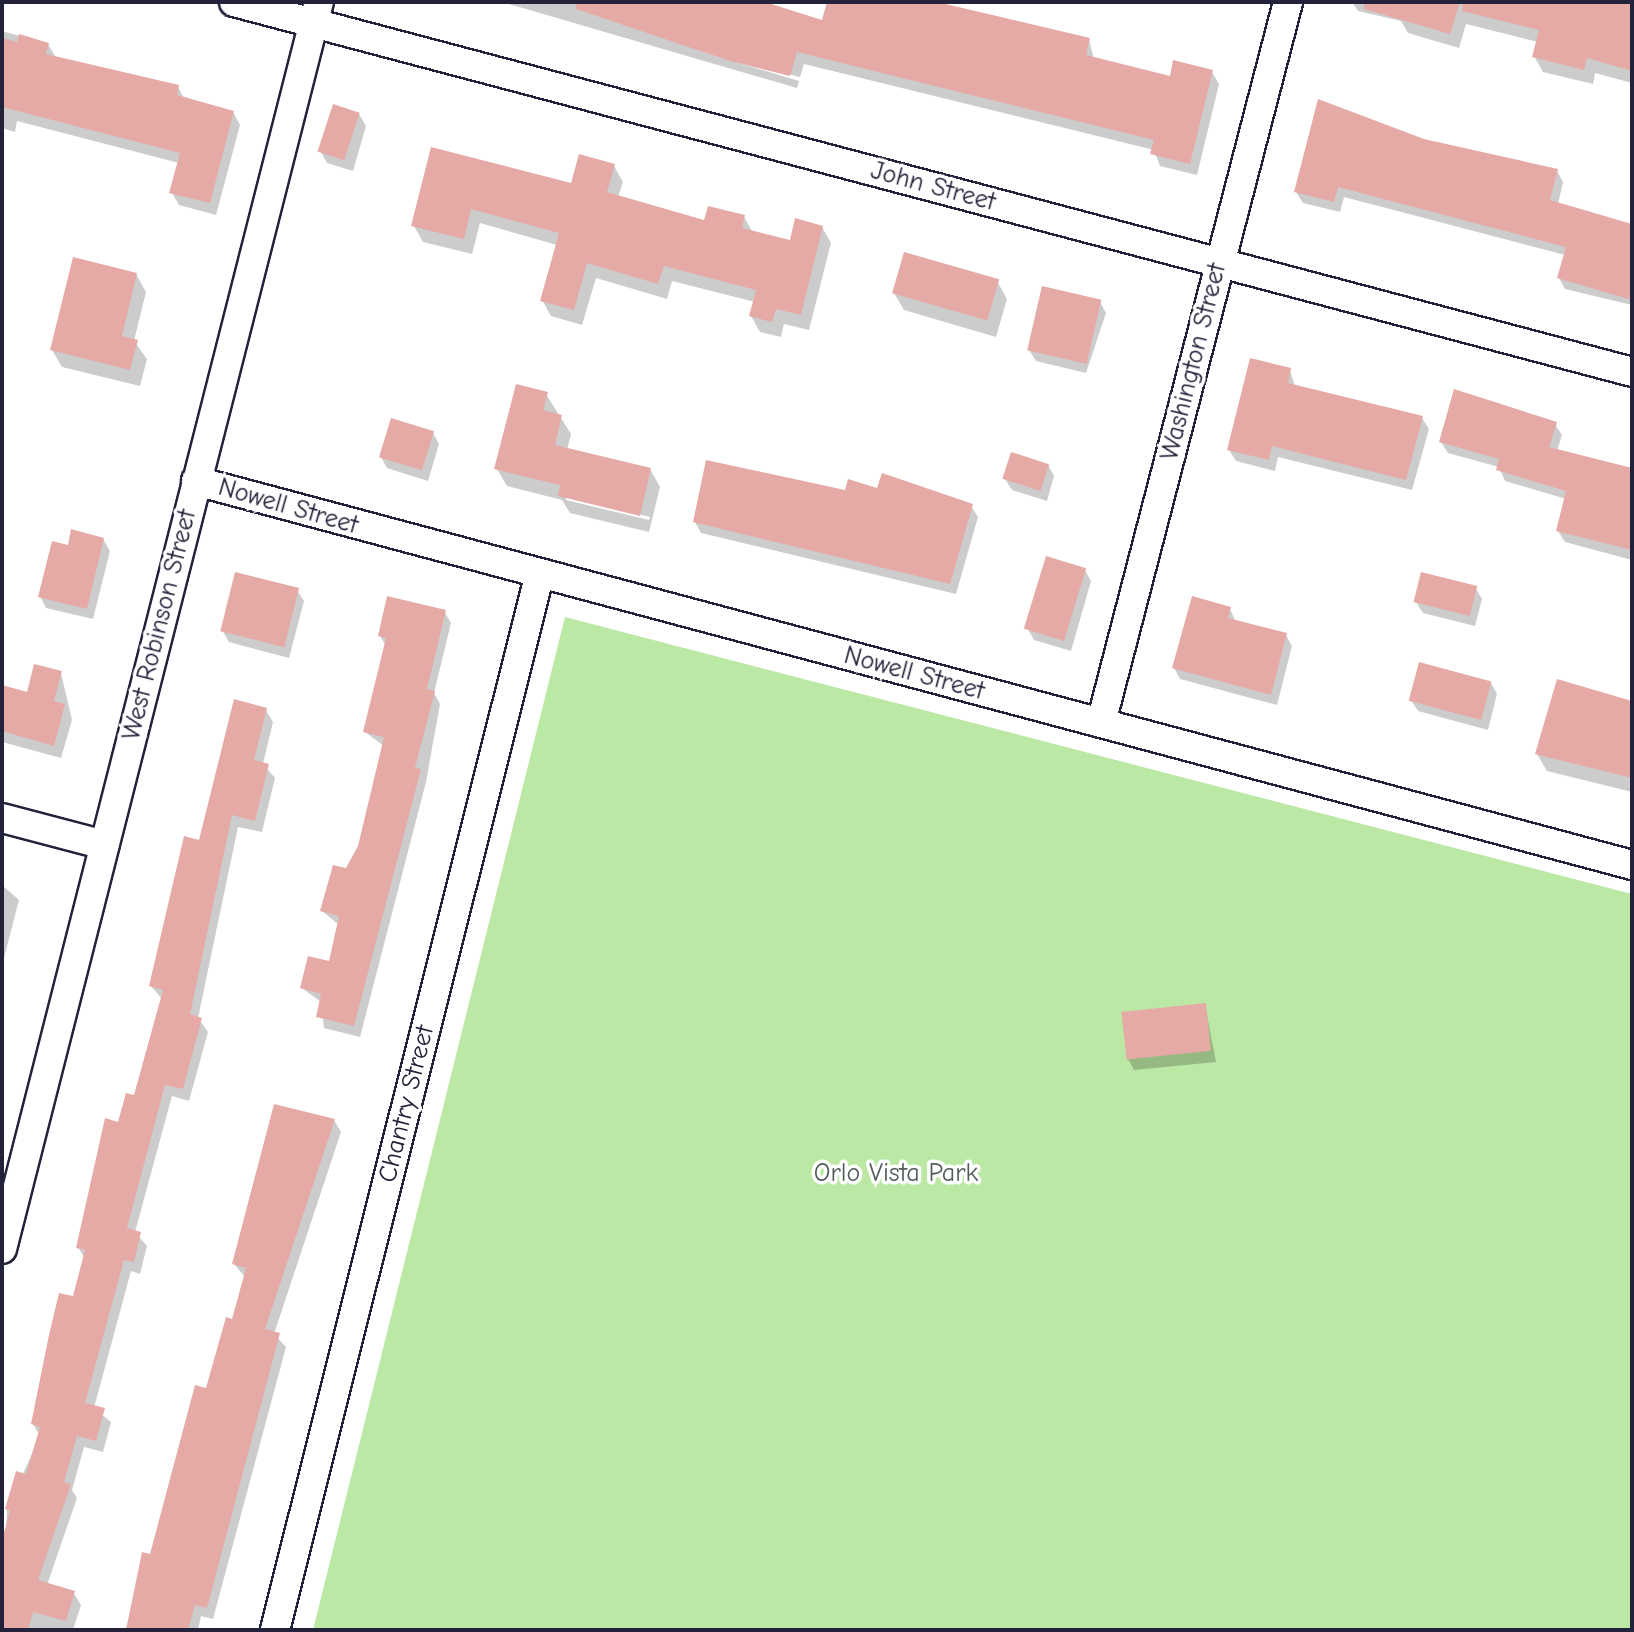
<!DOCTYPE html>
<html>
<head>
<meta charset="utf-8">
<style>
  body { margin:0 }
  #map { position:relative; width:1634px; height:1632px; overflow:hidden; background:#fff; font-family:"Comic Neue",sans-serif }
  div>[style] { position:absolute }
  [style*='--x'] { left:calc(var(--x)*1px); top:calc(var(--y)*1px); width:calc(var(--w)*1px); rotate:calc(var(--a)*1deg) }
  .green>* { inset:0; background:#bce8a6 }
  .shadow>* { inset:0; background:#0003 }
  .building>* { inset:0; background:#e5aaa6; transform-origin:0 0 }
  .roads { filter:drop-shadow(2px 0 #22223b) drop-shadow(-2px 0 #22223b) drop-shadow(0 2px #22223b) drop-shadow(0 -2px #22223b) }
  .street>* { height:28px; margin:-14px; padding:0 14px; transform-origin:14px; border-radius:14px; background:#fff }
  span { translate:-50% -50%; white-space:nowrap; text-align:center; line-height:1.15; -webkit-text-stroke:7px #fff; paint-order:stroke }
  .street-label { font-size:26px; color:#22223b }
  .park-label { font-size:26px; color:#505d5b }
  .frame { position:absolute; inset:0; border:4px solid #22223b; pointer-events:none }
</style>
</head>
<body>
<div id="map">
  <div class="green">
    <div style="clip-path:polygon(565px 617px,1632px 894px,1632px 1630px,313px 1630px)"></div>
  </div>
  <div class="shadow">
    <div style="clip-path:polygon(502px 2px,745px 2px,824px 22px,829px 2px,927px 2px,1089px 40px,1094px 59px,1171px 78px,1212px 72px,1219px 84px,1197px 175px,1160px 166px,1154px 150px,804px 64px,800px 77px,693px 49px,799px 81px,797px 88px)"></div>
    <div style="clip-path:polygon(1352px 2px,1632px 2px,1632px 83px,1595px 73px,1593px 84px,1543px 72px,1534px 56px,1538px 42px,1466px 24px,1459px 48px,1408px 33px,1401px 21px,1358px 11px)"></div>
    <div style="clip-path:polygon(2px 31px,48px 44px,56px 58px,178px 87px,185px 100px,233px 112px,240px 125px,216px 215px,179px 205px,172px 193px,179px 163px,17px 121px,15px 132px,2px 128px)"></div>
    <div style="clip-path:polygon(359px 114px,366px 126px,353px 171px,327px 163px,321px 152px)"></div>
    <div style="clip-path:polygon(1424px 141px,1557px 171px,1563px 182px,1558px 204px,1632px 225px,1632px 305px,1565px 289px,1559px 278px,1565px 255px,1344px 197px,1340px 212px,1303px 203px,1296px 192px)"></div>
    <div style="clip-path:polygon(432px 150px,572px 185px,614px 166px,623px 182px,618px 197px,706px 223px,744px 217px,753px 233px,791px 242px,822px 227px,831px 243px,809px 330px,784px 324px,781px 337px,760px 332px,751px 316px,755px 302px,672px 281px,667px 299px,596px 278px,582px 325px,551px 316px,542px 300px,557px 245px,480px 223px,472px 254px,423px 242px,414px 226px)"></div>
    <div style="clip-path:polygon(136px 274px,146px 292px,134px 341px,147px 359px,140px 386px,62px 367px,52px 350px)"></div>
    <div style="clip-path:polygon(997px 281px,1007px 299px,996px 337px,904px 310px,894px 293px)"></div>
    <div style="clip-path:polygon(1100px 302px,1106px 313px,1086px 373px,1036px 361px,1029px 350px)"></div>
    <div style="clip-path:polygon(1290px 370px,1295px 387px,1422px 418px,1429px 429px,1412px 490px,1278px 457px,1275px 471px,1236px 461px,1229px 450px)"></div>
    <div style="clip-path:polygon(evenodd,546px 394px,571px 434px,567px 450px,650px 469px,660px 487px,649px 532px,570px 513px,562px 500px,507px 486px,497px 469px,546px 394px,566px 496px,650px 517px,649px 520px,566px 500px,566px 496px)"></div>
    <div style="clip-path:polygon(1555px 424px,1562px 435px,1557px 451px,1632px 470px,1632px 560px,1565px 542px,1558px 531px,1566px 499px,1505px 481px,1499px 467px,1448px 453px,1441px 442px)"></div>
    <div style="clip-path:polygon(433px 433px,439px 444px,428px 481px,387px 468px,381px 457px)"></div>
    <div style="clip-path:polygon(1048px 465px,1054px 476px,1047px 501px,1012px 490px,1005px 479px)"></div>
    <div style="clip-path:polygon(879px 490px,971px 506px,978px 517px,956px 594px,701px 533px,695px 522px)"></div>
    <div style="clip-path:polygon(103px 539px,110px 551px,93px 619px,46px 608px,40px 596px,69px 547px)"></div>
    <div style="clip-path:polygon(1085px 570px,1091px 581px,1071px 651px,1034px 640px,1028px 629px)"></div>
    <div style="clip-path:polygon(1475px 587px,1482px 599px,1475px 626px,1423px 613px,1416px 602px)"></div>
    <div style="clip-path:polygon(297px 590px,304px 601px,289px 658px,229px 642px,222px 630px)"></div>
    <div style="clip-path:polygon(1230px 609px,1236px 622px,1286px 635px,1292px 646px,1277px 705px,1180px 679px,1174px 668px)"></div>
    <div style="clip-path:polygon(444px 611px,451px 623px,434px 693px,440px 704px,426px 782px,360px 1037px,324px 1028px,321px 1002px,302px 988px,331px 963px,339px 925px,322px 911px,360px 846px,384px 746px,365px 732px,386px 646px,380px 636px)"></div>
    <div style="clip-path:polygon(61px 673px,72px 720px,61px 758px,2px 742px,2px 688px,28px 695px)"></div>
    <div style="clip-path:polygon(1491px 683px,1497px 694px,1488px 730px,1418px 711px,1411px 700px)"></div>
    <div style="clip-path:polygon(1632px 703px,1632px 792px,1547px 771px,1537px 754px)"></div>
    <div style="clip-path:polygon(265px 709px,273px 722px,263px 764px,275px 778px,262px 832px,238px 827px,198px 1018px,208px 1032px,189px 1101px,172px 1096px,135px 1232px,147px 1246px,140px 1274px,131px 1271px,94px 1408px,111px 1422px,103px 1452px,84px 1447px,72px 1490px,77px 1498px,47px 1585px,73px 1592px,81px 1605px,73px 1630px,2px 1630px,7px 1509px,40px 1436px,33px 1424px,75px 1299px,85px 1259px,78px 1247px,135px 1098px,162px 999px,151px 986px,201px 842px)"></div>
    <div style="clip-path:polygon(2px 885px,19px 900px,2px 966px)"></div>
    <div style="clip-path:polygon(1205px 1005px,1216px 1062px,1134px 1070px,1128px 1059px)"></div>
    <div style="clip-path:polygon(334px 1120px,341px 1132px,274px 1334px,286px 1347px,213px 1619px,201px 1616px,198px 1630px,126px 1630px,144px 1555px,151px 1557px,233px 1321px,245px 1277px,234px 1264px)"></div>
  </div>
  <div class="building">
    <div style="clip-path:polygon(576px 2px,765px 2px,822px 20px,827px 2px,937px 2px,1090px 38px,1086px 55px,1170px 76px,1173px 60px,1213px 70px,1190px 164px,1150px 154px,1154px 140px,797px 52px,790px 76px,727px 60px,576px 9px)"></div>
    <div style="clip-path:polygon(1365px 2px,1460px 2px,1450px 34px,1364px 9px)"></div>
    <div style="clip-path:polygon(1463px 2px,1632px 2px,1632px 71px,1587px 58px,1584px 70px,1532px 57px,1539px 30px,1462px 11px)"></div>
    <div style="clip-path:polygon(19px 34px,49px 43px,46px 54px,179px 85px,177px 95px,234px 111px,210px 203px,169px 193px,180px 153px,2px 107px,2px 38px,17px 42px)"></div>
    <div style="clip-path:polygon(1318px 99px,1424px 139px,1558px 169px,1550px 200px,1632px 224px,1632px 300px,1557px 278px,1566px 247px,1338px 187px,1334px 202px,1294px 192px)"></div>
    <div style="left:333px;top:104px;width:28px;height:50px;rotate:18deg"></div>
    <div style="clip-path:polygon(431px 147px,571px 183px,579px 154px,615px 164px,607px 192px,704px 220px,708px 206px,745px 215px,742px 228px,790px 240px,795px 218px,823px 226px,801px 315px,776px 309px,772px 322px,749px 316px,756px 290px,664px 266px,658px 284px,587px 263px,574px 310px,540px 301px,559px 233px,471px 209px,464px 239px,411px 226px)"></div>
    <div style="left:904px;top:252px;width:99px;height:43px;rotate:16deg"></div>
    <div style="clip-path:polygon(73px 257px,137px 273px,122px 336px,138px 340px,130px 370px,50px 350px)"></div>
    <div style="left:1042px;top:286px;width:61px;height:66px;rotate:13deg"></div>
    <div style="clip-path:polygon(1250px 358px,1291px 368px,1288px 383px,1423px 416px,1406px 480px,1272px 446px,1269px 460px,1227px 450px)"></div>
    <div style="clip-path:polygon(516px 384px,548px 392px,543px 410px,562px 415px,555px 445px,651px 468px,640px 516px,558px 496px,560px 485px,494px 469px)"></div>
    <div style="clip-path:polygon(1454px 389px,1557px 422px,1549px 447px,1632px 468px,1632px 550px,1556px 531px,1566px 491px,1496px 470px,1499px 459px,1439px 442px)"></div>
    <div style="left:391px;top:418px;width:45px;height:41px;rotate:17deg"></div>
    <div style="left:1011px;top:452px;width:40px;height:28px;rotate:18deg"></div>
    <div style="clip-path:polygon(706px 460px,845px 490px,848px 479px,877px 488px,882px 473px,973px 504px,950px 584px,693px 522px)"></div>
    <div style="clip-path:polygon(71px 529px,104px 538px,87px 609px,38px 597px,52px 541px,68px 545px)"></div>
    <div style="left:1046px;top:556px;width:42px;height:76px;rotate:17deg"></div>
    <div style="left:235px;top:572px;width:66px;height:61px;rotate:14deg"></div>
    <div style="left:1421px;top:572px;width:58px;height:31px;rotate:14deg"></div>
    <div style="clip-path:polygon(387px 596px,446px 610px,427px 689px,435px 691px,415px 768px,421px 769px,354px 1026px,316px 1017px,321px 994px,300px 988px,308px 956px,329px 961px,339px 916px,320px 911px,333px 865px,346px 868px,358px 846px,384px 737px,363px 732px,386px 638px,378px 636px)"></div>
    <div style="clip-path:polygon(1192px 596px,1231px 607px,1228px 618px,1287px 633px,1271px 695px,1172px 668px)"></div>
    <div style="left:1419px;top:662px;width:75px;height:40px;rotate:15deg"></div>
    <div style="clip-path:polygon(34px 664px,62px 671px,54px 701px,65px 704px,54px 746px,2px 731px,2px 685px,27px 692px)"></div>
    <div style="clip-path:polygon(1557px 679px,1632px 701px,1632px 778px,1535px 754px)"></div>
    <div style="clip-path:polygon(234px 699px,267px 708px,254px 760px,269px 764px,255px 821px,232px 815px,190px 1014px,202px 1018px,183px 1089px,165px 1085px,127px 1228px,141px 1232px,134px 1262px,124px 1260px,85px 1403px,105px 1408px,96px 1441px,77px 1436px,64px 1482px,71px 1484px,38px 1580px,75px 1591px,66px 1621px,33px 1612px,28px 1630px,2px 1630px,2px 1540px,10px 1511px,5px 1509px,16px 1471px,26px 1474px,40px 1427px,31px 1424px,49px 1335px,59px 1293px,73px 1296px,85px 1250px,76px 1248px,105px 1118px,118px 1122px,126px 1093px,134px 1095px,163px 990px,149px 986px,184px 836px,199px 840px)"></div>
    <div style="left:1206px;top:1003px;width:48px;height:85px;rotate:84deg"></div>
    <div style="clip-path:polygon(274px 1104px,335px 1119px,265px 1329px,280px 1333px,207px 1608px,195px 1605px,188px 1630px,126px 1630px,142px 1552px,150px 1554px,195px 1385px,206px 1388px,226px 1317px,232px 1319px,246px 1268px,232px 1264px)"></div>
  </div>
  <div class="roads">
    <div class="street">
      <div style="--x:234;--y:2;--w:1446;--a:14.82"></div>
      <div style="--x:196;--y:481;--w:1486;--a:14.97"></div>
      <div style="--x:1101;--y:723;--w:745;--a:-75.46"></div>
      <div style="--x:2;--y:818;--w:106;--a:14.8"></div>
      <div style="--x:2;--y:1249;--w:1287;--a:-75.74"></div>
      <div style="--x:275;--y:1630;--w:1086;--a:-75.93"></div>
    </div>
  </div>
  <div class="street-label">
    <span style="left:933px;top:187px;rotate:15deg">John Street</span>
    <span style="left:1194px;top:362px;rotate:-76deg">Washington Street</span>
    <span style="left:288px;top:507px;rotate:16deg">Nowell Street</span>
    <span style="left:160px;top:625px;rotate:-76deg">West Robinson Street</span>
    <span style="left:914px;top:674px;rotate:15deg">Nowell Street</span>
    <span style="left:407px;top:1104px;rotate:-76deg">Chantry Street</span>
  </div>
  <div class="park-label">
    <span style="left:896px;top:1174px">Orlo Vista Park</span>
  </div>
  <div class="frame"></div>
</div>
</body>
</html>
